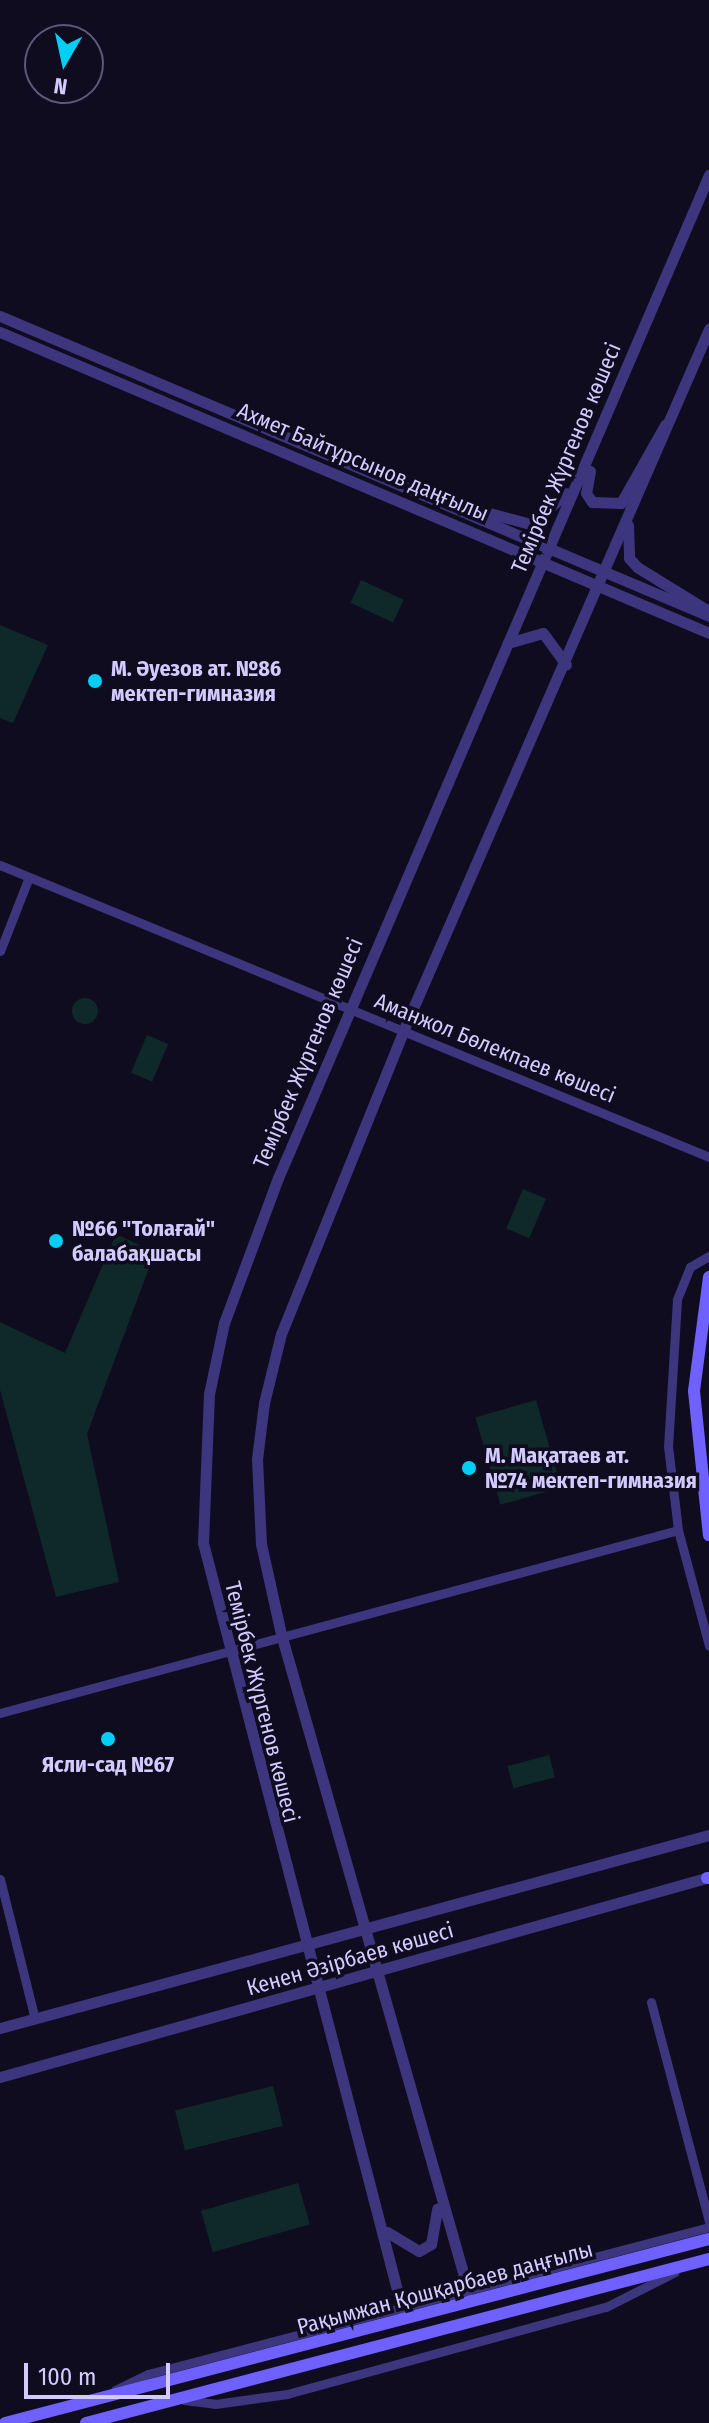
<!DOCTYPE html>
<html>
<head>
<meta charset="utf-8">
<style>
  body { margin:0 }
  #map { position:relative; width:709px; height:2423px; overflow:hidden; background:#100c1f; font-family:"Fira Sans Condensed",sans-serif }
  div>[style] { position:absolute }
  [style*='--x'] { left:calc(var(--x)*1px); top:calc(var(--y)*1px); width:calc(var(--w)*1px); rotate:calc(var(--a)*1deg) }
  .green>* { inset:0; background:#0f2829; transform-origin:0 0 }
  .round { border-radius:50% }
  .minor>* { height:9px; margin:-4.5px; padding:0 4.5px; transform-origin:4.5px; border-radius:4.5px; background:#3d367e }
  .tertiary>* { height:11px; margin:-5.5px; padding:0 5.5px; transform-origin:5.5px; border-radius:5.5px; background:#3d367e }
  .secondary>* { height:12px; margin:-6px; padding:0 6px; transform-origin:6px; border-radius:6px; background:#6e61ff }
  .dots>* { width:22px; height:22px; translate:-50% -50%; box-sizing:border-box; border:4px solid #100c1f; border-radius:50% }
  span { translate:-50% -50%; white-space:nowrap; text-align:center; line-height:1.15; -webkit-text-stroke:7px #100c1f; paint-order:stroke }
  .street-label { font-size:22px; color:#d3caff }
  .poi-label { font-size:22px; color:#d3caff; font-weight:700 }
  .left { translate:0 -50%; text-align:left }
  .north { position:absolute; left:24px; top:24px; width:80px; height:80px; box-sizing:border-box; background:#100c1f; border:2px solid #5e5879; border-radius:50%; rotate:189deg; font-size:22px; font-weight:700; line-height:32px; text-align:center; color:#d3caff }
  .north::after { content:''; display:block; margin:auto; width:28px; height:36px; background:#00cef5; clip-path:polygon(50% 0,100% 100%,50% 72%,0 100%) }
  .scale { position:absolute; left:24px; top:2363px; width:146px; height:36px; box-sizing:border-box; border:4px solid #d3caff; border-top:0; padding-left:10px; font-size:24px; line-height:28px; white-space:nowrap; color:#d3caff; -webkit-text-stroke:6px #100c1f; paint-order:stroke }
</style>
</head>
<body>
<div id="map">
  <div class="green">
    <div style="left:361px;top:580px;width:47px;height:25px;rotate:25deg"></div>
    <div style="clip-path:polygon(0 625px,48px 645px,13px 723px,0 718px)"></div>
    <div class="round" style="left:72px;top:998px;width:26px;height:26px"></div>
    <div style="left:147px;top:1035px;width:23px;height:41px;rotate:23deg"></div>
    <div style="left:523px;top:1189px;width:25px;height:43px;rotate:23deg"></div>
    <div style="clip-path:polygon(116px 1234px,155px 1252px,87px 1434px,119px 1582px,56px 1597px,0 1390px,0 1322px,65px 1353px)"></div>
    <div style="left:536px;top:1400px;width:91px;height:63px;rotate:74deg"></div>
    <div style="left:549px;top:1755px;width:23px;height:43px;rotate:75deg"></div>
    <div style="left:273px;top:2086px;width:41px;height:101px;rotate:76deg"></div>
    <div style="left:298px;top:2183px;width:43px;height:101px;rotate:74deg"></div>
  </div>
  <div class="minor">
    <div style="--x:0;--y:865;--w:767;--a:22.38"></div>
    <div style="--x:0;--y:951;--w:79;--a:-68.6"></div>
    <div style="--x:709;--y:1256;--w:22;--a:150"></div>
    <div style="--x:690;--y:1267;--w:35;--a:112"></div>
    <div style="--x:677;--y:1300;--w:146;--a:93.5"></div>
    <div style="--x:668;--y:1446;--w:85;--a:83.2"></div>
    <div style="--x:678;--y:1530;--w:120;--a:75"></div>
    <div style="--x:0;--y:1713;--w:702;--a:-15.1"></div>
    <div style="--x:0;--y:1879;--w:144;--a:76"></div>
    <div style="--x:651;--y:2002;--w:228;--a:75.2"></div>
    <div style="--x:115;--y:2390;--w:37;--a:-26"></div>
    <div style="--x:148;--y:2374;--w:580;--a:-14.68"></div>
    <div style="--x:184;--y:2400;--w:31;--a:7"></div>
    <div style="--x:215;--y:2404;--w:73;--a:-7.9"></div>
    <div style="--x:287;--y:2394;--w:331;--a:-15.3"></div>
    <div style="--x:606;--y:2307;--w:77;--a:-26.9"></div>
  </div>
  <div class="tertiary">
    <div style="--x:0;--y:316;--w:770;--a:22.93"></div>
    <div style="--x:0;--y:332;--w:770;--a:23"></div>
    <div style="--x:590;--y:471;--w:22;--a:100"></div>
    <div style="--x:586;--y:493;--w:11;--a:56"></div>
    <div style="--x:592;--y:502;--w:29;--a:2"></div>
    <div style="--x:621;--y:503;--w:90;--a:-60.6"></div>
    <div style="--x:463;--y:506;--w:69;--a:15"></div>
    <div style="--x:530;--y:524;--w:48;--a:-40"></div>
    <div style="--x:628;--y:525;--w:33;--a:88"></div>
    <div style="--x:629;--y:558;--w:12;--a:48"></div>
    <div style="--x:637;--y:567;--w:82;--a:31.6"></div>
    <div style="--x:508;--y:643;--w:36;--a:-16"></div>
    <div style="--x:543;--y:633;--w:39;--a:54"></div>
    <div style="--x:0;--y:2028;--w:735;--a:-15.23"></div>
    <div style="--x:0;--y:2077;--w:737;--a:-15.75"></div>
    <div style="--x:387;--y:2232;--w:37;--a:31"></div>
    <div style="--x:419;--y:2251;--w:14;--a:-30"></div>
    <div style="--x:431;--y:2244;--w:36;--a:-80"></div>
    <div style="--x:468;--y:2290;--w:682;--a:-105.91"></div>
    <div style="--x:281;--y:1634;--w:92;--a:-102.5"></div>
    <div style="--x:261;--y:1544;--w:85;--a:-92.7"></div>
    <div style="--x:257;--y:1459;--w:56;--a:-82.9"></div>
    <div style="--x:264;--y:1403;--w:71;--a:-76.2"></div>
    <div style="--x:281;--y:1334;--w:329;--a:-68"></div>
    <div style="--x:404;--y:1029;--w:764;--a:-66.46"></div>
    <div style="--x:402;--y:2309;--w:791;--a:-104.56"></div>
    <div style="--x:203;--y:1543;--w:149;--a:-87.7"></div>
    <div style="--x:209;--y:1394;--w:73;--a:-78.1"></div>
    <div style="--x:224;--y:1323;--w:155;--a:-69.6"></div>
    <div style="--x:278;--y:1178;--w:1092;--a:-66.75"></div>
  </div>
  <div class="secondary">
    <div style="--x:709;--y:1277;--w:115;--a:97.5"></div>
    <div style="--x:694;--y:1391;--w:145;--a:84.1"></div>
    <div style="--x:707;--y:1878;--w:2;--a:0"></div>
    <div style="--x:5;--y:2423;--w:728;--a:-14.65"></div>
    <div style="--x:86;--y:2423;--w:644;--a:-14.75"></div>
  </div>
  <div class="dots">
    <div style="left:95px;top:681px;background:#00cef5"></div>
    <div style="left:56px;top:1241px;background:#00cef5"></div>
    <div style="left:469px;top:1468px;background:#00cef5"></div>
    <div style="left:108px;top:1739px;background:#00cef5"></div>
  </div>
  <div class="street-label">
    <span style="left:566px;top:458px;rotate:-67deg">Темірбек Жүргенов көшесі</span>
    <span style="left:363px;top:462px;rotate:23deg">Ахмет Байтұрсынов даңғылы</span>
    <span style="left:495px;top:1048px;rotate:22deg">Аманжол Бөлекпаев көшесі</span>
    <span style="left:308px;top:1053px;rotate:-67deg">Темірбек Жүргенов көшесі</span>
    <span style="left:262px;top:1702px;rotate:76deg">Темірбек Жүргенов көшесі</span>
    <span style="left:350px;top:1959px;rotate:-16deg">Кенен Әзірбаев көшесі</span>
    <span style="left:445px;top:2288px;rotate:-15deg">Рақымжан Қошқарбаев даңғылы</span>
  </div>
  <div class="poi-label">
    <span class="left" style="left:111px;top:681px">М. Әуезов ат. №86<br>мектеп-гимназия</span>
    <span class="left" style="left:72px;top:1241px">№66 "Толағай"<br>балабақшасы</span>
    <span class="left" style="left:485px;top:1468px">М. Мақатаев ат.<br>№74 мектеп-гимназия</span>
    <span style="left:108px;top:1765px">Ясли-сад №67</span>
  </div>
  <div class="north">N</div>
  <div class="scale">100 m</div>
</div>
</body>
</html>
